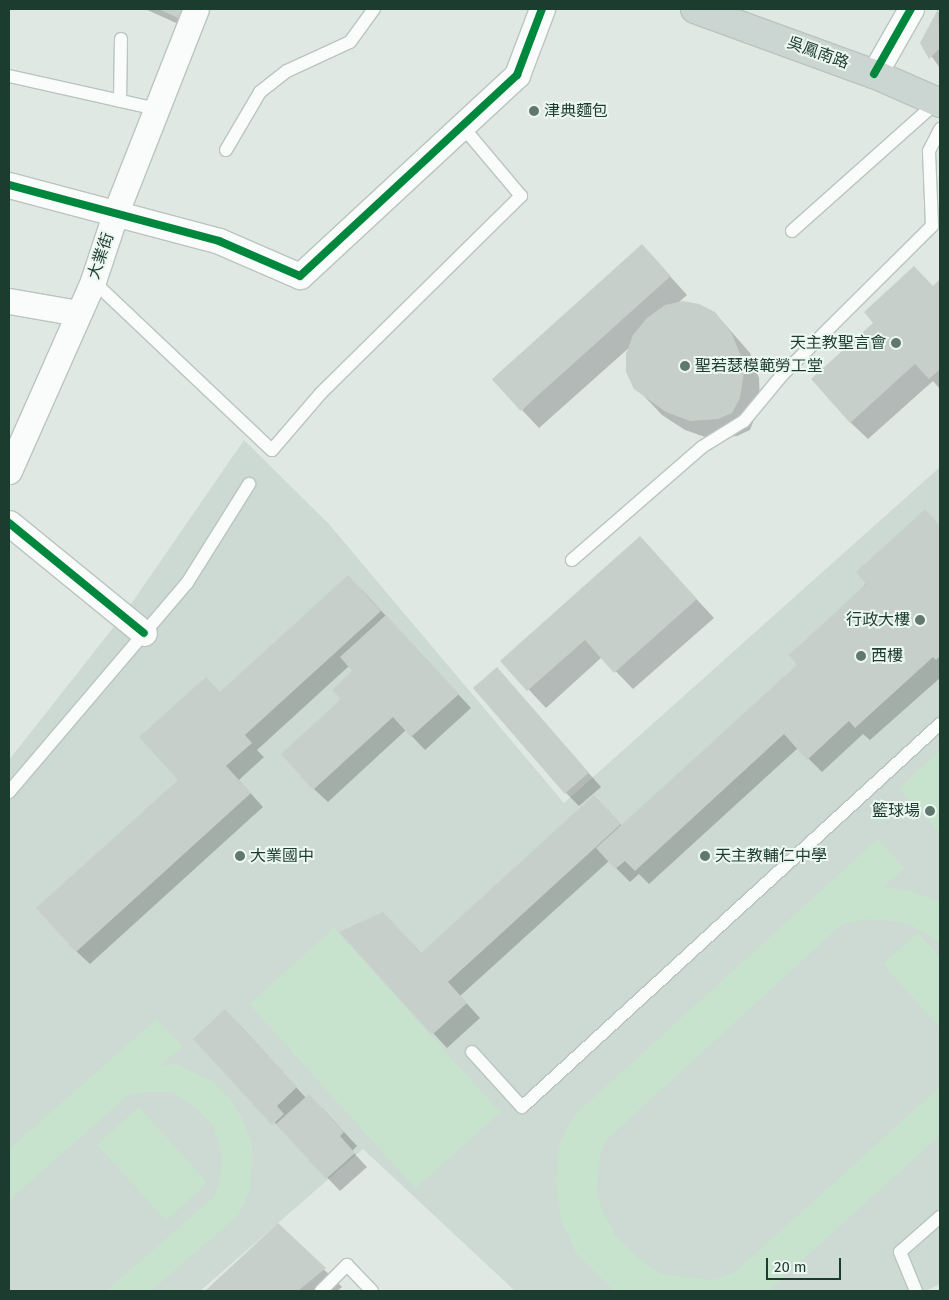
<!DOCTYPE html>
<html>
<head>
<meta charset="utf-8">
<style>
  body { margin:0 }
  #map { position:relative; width:949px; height:1300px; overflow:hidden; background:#e0e8e4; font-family:"Fira Sans","Noto Sans TC",sans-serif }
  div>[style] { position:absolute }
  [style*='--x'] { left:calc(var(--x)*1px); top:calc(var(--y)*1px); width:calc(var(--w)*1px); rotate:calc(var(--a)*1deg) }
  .built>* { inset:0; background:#cddad3 }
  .green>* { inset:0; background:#c7e3cd; transform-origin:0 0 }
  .shadow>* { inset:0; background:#0003 }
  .building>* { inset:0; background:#c7cfcb; transform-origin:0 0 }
  .roads { filter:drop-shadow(1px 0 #bac5c0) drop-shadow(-1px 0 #bac5c0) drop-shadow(0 1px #bac5c0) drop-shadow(0 -1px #bac5c0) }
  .lane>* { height:12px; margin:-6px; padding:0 6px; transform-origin:6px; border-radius:6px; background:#fafcfb }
  .street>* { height:25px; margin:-12.5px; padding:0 12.5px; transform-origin:12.5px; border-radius:12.5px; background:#fafcfb }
  .primary>* { height:28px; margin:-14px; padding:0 14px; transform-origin:14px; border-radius:14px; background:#cbd5d1 }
  .cycleway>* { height:8px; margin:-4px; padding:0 4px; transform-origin:4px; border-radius:4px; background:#00873e }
  .dots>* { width:14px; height:14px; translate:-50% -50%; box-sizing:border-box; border:2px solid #edf7f1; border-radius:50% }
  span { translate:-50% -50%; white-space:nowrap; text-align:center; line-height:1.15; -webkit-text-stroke:4px #edf7f1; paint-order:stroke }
  .street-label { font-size:16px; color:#1d3c30 }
  .poi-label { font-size:16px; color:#1d3c30 }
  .left { translate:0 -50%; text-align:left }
  .right { translate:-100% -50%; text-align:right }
  .frame { position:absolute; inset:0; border:10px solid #1d3c30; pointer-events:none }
  .scale { position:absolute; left:766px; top:1258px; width:75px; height:22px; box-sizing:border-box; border:2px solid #1d3c30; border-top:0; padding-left:6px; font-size:15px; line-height:18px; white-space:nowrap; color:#1d3c30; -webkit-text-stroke:4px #edf7f1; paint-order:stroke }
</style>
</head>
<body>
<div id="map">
  <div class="built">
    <div style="clip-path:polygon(244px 440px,328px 523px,564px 803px,940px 467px,940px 1284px,926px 1291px,515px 1291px,363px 1149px,200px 1291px,9px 1291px,9px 760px,127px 610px)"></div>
  </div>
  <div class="green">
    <div style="clip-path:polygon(940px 750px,940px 833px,899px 789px)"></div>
    <div style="clip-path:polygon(878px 839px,904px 868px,882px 888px,905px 889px,940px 902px,940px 943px,911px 925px,891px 921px,867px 919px,842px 924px,606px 1140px,600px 1154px,597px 1192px,602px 1210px,615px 1235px,637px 1257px,660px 1274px,711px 1280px,735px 1272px,940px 1087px,940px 1135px,768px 1291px,614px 1291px,576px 1253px,561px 1220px,556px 1185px,559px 1146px,567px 1128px,579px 1111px)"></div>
    <div style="left:334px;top:928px;width:248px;height:114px;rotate:48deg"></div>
    <div style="clip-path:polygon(918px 933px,940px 958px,940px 1028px,883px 964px)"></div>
    <div style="clip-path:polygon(157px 1019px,182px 1046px,160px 1066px,176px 1064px,212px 1081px,227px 1096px,242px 1118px,252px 1143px,251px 1187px,239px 1214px,151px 1291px,106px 1291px,213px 1198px,220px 1184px,222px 1153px,214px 1127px,196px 1107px,172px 1092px,144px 1092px,127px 1096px,9px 1200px,9px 1149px)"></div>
    <div style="left:139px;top:1107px;width:102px;height:56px;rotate:48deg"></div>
  </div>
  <div class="shadow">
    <div style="clip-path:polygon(145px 9px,203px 9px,194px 31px)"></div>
    <div style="clip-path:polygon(940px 9px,940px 68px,922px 43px)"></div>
    <div style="clip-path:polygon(659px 264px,687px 295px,678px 303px,715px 313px,750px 353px,759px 378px,760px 404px,750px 430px,737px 436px,708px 438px,685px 430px,662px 415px,644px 396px,627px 371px,631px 346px,539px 428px,522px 410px)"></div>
    <div style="clip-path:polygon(940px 281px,940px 389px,933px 381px,868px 439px,850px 422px,933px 287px)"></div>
    <div style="clip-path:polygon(925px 511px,940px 527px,940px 678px,870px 740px,863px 734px,822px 772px,798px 748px,649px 884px,639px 874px,630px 882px,609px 861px,460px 996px,480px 1018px,447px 1048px,341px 933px,383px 913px,422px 954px,608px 810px,622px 826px,799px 665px)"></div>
    <div style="clip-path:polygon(640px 538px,714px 618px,633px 689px,602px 657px,546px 708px,502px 661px)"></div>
    <div style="clip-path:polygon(362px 590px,471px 708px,425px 750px,406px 730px,328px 802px,314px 789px,354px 671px,349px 666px,257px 750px,264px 757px,239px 780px,263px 807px,90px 964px,76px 951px,180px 780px,220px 693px)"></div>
    <div style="clip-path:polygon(497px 669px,601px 787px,579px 806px,566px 793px)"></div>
    <div style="clip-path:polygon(239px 1024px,306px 1098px,323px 1109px,357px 1146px,352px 1151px,367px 1167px,340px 1191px,195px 1039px)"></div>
    <div style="clip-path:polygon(278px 1225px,342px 1287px,337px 1291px,207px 1291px)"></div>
  </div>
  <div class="building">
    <div style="clip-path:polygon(159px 9px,184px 9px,180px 19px)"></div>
    <div style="clip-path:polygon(938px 9px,940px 48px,929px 59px,920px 43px)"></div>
    <div style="left:642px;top:244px;width:43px;height:202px;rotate:48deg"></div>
    <div style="clip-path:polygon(914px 266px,933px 286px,940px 279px,940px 369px,929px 379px,915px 364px,850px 423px,811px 379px,873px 323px,864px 312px)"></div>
    <div style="clip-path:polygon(683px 301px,699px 304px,715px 312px,732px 334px,742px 359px,744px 372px,740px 398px,732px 413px,718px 419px,690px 421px,666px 412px,634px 389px,626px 372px,626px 354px,633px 335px,647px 318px,665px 305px)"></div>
    <div style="clip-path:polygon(925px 509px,940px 526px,940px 656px,936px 660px,933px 657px,855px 728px,849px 721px,807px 760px,784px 734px,635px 871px,625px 861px,615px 869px,596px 848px,797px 665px,789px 655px,866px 584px,856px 572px)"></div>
    <div style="clip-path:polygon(640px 536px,697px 599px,614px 673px,585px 640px,527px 691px,500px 661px)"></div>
    <div style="clip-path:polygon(348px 575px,381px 611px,245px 735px,252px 743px,226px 766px,251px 793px,76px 952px,36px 908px,178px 780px,139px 737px,206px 677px,220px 692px)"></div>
    <div style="clip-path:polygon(386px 615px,459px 694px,411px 737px,393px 717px,313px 790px,281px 754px,341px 699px,332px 690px,352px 671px,340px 657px)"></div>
    <div style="left:497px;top:667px;width:140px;height:32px;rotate:49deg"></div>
    <div style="clip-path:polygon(594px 795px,621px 824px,448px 982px,467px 1003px,432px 1035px,339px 932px,383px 912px,421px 953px)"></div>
    <div style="clip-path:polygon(225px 1009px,297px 1087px,277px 1106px,284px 1114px,272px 1125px,193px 1039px)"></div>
    <div style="clip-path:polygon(309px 1094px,344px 1132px,340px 1136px,355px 1153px,326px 1179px,276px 1124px)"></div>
    <div style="clip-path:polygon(278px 1223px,326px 1268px,298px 1291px,205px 1291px)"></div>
  </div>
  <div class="roads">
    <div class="lane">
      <div style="--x:9;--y:76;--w:152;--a:12.6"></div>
      <div style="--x:120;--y:101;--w:62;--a:-89.1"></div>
      <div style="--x:226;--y:150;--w:67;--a:-59.6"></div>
      <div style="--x:260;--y:92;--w:34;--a:-38"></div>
      <div style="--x:287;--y:71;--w:69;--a:-24.7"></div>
      <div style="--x:350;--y:42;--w:41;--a:-54"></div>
      <div style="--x:792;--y:231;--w:194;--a:-41.7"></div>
      <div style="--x:93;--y:281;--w:246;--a:43.4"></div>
      <div style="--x:272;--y:450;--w:75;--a:-49.3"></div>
      <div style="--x:321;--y:393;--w:281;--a:-44.6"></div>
      <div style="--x:521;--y:196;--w:92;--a:-130.1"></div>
      <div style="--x:572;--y:560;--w:172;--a:-41"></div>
      <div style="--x:702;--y:447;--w:49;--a:-31.8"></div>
      <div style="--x:744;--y:421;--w:60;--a:-50.4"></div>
      <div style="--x:782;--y:375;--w:211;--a:-44.8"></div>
      <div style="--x:932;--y:226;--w:75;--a:-92.3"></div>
      <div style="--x:929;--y:151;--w:25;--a:-63"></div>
      <div style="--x:9;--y:792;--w:275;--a:-49.6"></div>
      <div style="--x:187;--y:583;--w:117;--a:-57.9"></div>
      <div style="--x:472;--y:1052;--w:74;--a:47.7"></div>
      <div style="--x:522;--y:1107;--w:567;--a:-42.5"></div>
      <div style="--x:321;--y:1291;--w:37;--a:-45"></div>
      <div style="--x:347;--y:1265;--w:36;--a:46"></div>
      <div style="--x:916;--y:1291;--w:42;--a:-112.3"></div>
      <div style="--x:900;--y:1252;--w:53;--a:-41.2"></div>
    </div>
    <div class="street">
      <div style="--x:874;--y:74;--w:75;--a:-60.4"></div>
      <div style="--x:9;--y:185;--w:217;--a:14.9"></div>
      <div style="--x:219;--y:241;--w:88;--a:23.4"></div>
      <div style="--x:300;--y:276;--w:296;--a:-42.8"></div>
      <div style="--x:517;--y:75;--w:71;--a:-69.3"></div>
      <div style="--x:9;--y:301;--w:70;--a:9.9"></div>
      <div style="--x:9;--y:471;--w:208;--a:-66.1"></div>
      <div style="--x:93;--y:281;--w:73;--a:-71.6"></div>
      <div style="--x:116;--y:212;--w:218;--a:-68.5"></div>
      <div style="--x:9;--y:523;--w:174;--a:39.2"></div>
    </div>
    <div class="primary">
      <div style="--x:695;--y:9;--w:190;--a:20"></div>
      <div style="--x:874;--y:74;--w:72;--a:23.7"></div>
    </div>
  </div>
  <div class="cycleway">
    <div style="--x:874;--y:74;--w:75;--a:-60.4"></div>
    <div style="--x:9;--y:185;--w:217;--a:14.9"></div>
    <div style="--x:219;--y:241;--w:88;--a:23.4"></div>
    <div style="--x:300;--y:276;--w:296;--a:-42.8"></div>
    <div style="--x:517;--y:75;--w:71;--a:-69.3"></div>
    <div style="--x:9;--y:523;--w:174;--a:39.2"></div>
  </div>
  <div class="dots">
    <div style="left:534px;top:111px;background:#61786f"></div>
    <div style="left:896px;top:343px;background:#61786f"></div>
    <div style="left:685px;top:366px;background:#61786f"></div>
    <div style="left:920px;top:620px;background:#61786f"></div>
    <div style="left:861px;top:656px;background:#61786f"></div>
    <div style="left:930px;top:811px;background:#61786f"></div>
    <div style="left:240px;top:856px;background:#61786f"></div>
    <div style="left:705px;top:856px;background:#61786f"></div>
  </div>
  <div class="street-label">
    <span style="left:818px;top:53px;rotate:20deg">吳鳳南路</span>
    <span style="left:101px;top:256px;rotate:-71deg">大業街</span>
  </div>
  <div class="poi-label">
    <span class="left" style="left:544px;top:111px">津典麵包</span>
    <span class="right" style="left:886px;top:343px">天主教聖言會</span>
    <span class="left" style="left:695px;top:366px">聖若瑟模範勞工堂</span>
    <span class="right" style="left:910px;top:620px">行政大樓</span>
    <span class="left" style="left:871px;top:656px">西樓</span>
    <span class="right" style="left:920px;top:811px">籃球場</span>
    <span class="left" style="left:250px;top:856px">大業國中</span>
    <span class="left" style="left:715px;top:856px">天主教輔仁中學</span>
  </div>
  <div class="frame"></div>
  <div class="scale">20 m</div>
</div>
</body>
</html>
